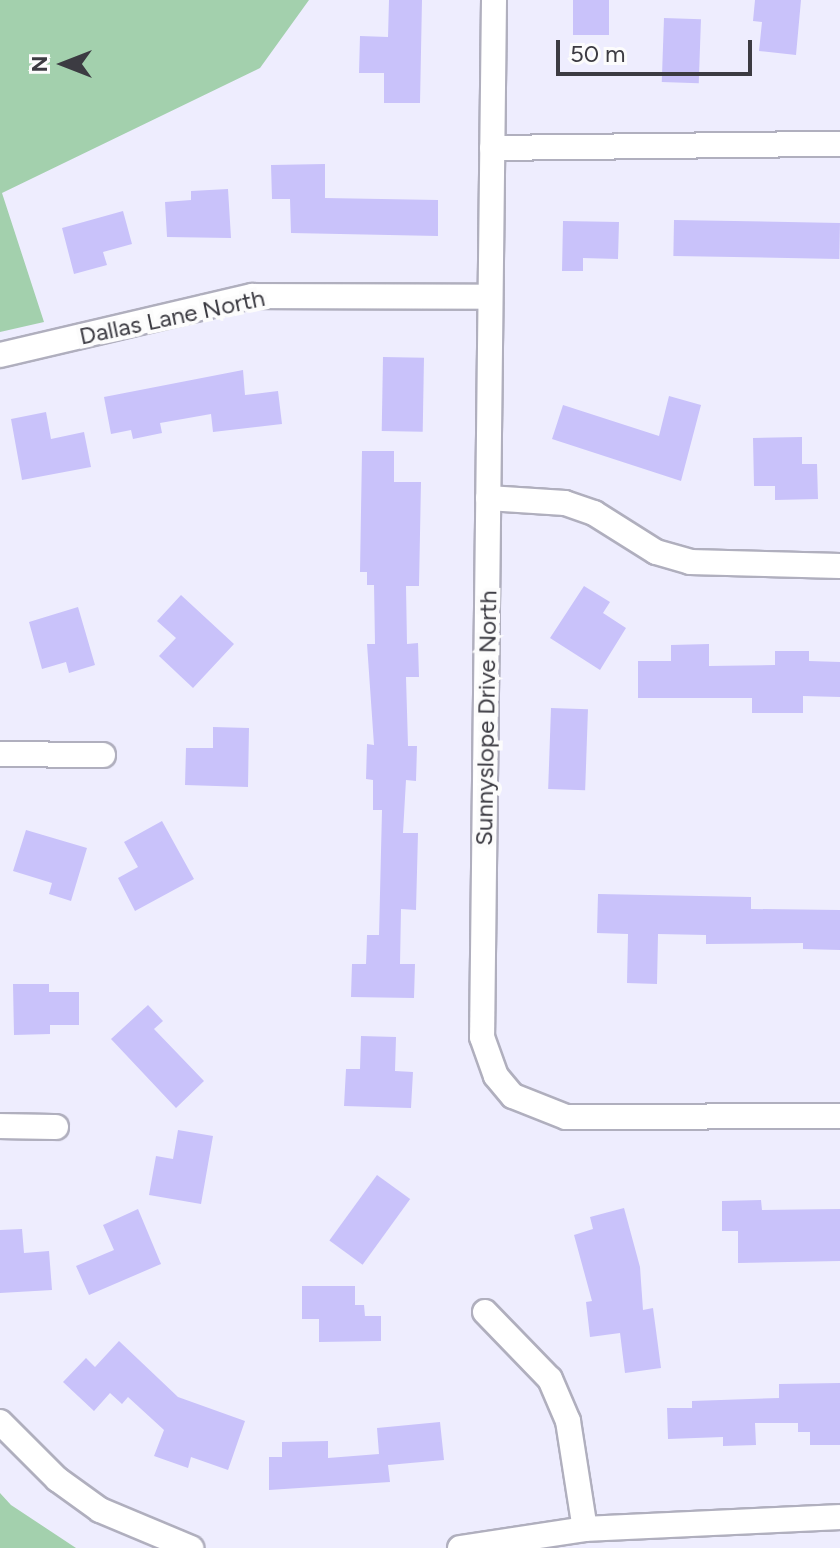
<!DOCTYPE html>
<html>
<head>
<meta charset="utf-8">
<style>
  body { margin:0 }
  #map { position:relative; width:840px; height:1548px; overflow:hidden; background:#eeedfe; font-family:Figtree,sans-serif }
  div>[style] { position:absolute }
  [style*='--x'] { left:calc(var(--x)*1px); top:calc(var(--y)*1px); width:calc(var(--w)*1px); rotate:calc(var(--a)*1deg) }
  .green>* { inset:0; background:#a3d0ad }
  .building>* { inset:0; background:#c9c2fa; transform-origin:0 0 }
  .roads { filter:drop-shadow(2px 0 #b0afbe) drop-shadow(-2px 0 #b0afbe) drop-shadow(0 2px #b0afbe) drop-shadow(0 -2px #b0afbe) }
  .street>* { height:24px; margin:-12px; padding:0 12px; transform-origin:12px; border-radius:12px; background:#fff }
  span { translate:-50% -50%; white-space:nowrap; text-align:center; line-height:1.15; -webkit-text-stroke:8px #fcfcfc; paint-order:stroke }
  .street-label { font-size:24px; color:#3c3b42 }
  .north { position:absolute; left:24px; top:24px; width:80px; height:80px; -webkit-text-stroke:6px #fcfcfc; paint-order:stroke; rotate:270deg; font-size:22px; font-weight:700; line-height:32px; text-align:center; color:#3c3b42 }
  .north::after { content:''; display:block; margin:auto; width:28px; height:36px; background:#3c3b42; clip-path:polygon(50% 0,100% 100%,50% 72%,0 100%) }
  .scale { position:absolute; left:556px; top:40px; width:196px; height:36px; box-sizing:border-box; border:4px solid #3c3b42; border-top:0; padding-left:10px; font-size:24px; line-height:28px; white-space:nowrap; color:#3c3b42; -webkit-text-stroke:6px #fcfcfc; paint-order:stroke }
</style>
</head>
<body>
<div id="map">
  <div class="green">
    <div style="clip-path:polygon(0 0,309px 0,260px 68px,2px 193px,44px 322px,0 332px)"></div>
    <div style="clip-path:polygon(0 1493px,11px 1505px,76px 1548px,0 1548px)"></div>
  </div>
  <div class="building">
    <div style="clip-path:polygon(389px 0,422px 0,420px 103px,384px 103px,384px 73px,359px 73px,360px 36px,388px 37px)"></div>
    <div style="left:573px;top:0;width:36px;height:35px"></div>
    <div style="clip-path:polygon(755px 0,801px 0,796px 55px,759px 51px,762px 22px,753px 21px)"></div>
    <div style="left:664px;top:18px;width:37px;height:64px;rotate:2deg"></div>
    <div style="clip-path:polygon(325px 164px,325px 198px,438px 200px,438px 236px,291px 233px,290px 199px,272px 199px,271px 165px)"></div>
    <div style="clip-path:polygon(228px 189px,231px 238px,167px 237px,165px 202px,191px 200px,191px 191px)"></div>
    <div style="clip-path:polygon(123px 211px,132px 244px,103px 252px,107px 265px,74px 274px,62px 228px)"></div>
    <div style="left:674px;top:220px;width:166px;height:36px;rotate:1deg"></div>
    <div style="clip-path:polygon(563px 221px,619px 222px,618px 259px,583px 258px,583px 271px,562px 271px)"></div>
    <div style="left:383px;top:357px;width:41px;height:74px;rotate:1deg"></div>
    <div style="clip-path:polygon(243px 370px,245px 395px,278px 391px,282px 424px,213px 432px,211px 414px,160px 423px,162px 433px,133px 439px,131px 430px,111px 434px,104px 397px)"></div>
    <div style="clip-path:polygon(669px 396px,701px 405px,681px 481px,552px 439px,563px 405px,659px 436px)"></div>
    <div style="clip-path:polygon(46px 412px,51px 439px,84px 432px,91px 467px,22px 480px,11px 419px)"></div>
    <div style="clip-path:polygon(802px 437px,802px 464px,817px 464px,818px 499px,775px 500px,775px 486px,754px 486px,753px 438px)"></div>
    <div style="clip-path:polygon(362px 451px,394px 451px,394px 482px,421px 482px,419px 586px,406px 586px,407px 644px,418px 643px,419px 677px,406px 677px,408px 746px,417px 746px,416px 781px,406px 780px,403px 833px,418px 833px,416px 910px,401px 909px,400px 964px,415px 964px,414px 998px,351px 997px,352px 964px,366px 964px,367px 935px,379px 935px,382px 810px,373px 810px,373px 780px,366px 779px,367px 744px,374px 745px,367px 644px,375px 644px,374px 585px,367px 585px,367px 572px,360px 572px)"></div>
    <div style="clip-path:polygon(584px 586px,610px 602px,603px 613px,626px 628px,600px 670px,550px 638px)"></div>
    <div style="clip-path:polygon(181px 595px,234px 644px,193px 688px,159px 656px,176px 638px,157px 621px)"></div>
    <div style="clip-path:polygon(78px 607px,95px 665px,69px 673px,66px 662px,42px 669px,29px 622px)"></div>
    <div style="clip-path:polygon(709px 644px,709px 666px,775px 665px,775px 651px,809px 651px,809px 661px,840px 662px,840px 697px,803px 696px,803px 713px,752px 713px,752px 698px,638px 698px,638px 661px,671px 661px,671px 645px)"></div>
    <div style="left:551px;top:708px;width:37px;height:81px;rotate:2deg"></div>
    <div style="clip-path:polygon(213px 727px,249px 728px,248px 787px,185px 785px,186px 748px,213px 748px)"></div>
    <div style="clip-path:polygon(162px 821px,194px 879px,135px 911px,118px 878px,138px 867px,124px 842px)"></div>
    <div style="clip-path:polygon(26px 830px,87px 848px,71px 901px,49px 894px,52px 883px,13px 871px)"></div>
    <div style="clip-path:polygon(598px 894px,751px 897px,751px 909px,840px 910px,840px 950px,803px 949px,803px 943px,706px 944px,706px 935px,658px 934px,657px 984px,627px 983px,628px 934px,597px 933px)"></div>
    <div style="clip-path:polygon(13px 984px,49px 984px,49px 992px,79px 992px,79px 1025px,50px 1025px,50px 1034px,14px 1035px)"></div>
    <div style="clip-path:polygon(148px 1005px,163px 1021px,154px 1029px,204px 1081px,176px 1108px,111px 1039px)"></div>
    <div style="clip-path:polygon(361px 1036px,396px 1037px,395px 1071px,413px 1072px,411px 1108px,344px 1106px,346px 1069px,360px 1069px)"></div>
    <div style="clip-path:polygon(178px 1130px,213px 1136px,201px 1204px,149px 1195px,156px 1156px,173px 1159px)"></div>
    <div style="left:377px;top:1175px;width:41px;height:81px;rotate:36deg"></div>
    <div style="clip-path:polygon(761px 1200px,762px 1210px,840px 1209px,840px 1261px,738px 1263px,738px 1231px,722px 1231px,722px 1201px)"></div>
    <div style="clip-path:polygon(624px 1208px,640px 1267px,643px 1310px,653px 1308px,661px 1368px,625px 1373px,620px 1333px,590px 1337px,586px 1302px,592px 1301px,574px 1235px,593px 1229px,590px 1217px)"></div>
    <div style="clip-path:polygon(138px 1209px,161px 1264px,89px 1295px,76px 1266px,114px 1250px,103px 1225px)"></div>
    <div style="clip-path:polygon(22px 1229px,24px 1253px,49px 1251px,52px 1290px,0 1293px,0 1230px)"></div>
    <div style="clip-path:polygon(302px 1286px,355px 1286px,355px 1305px,364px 1305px,365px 1316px,381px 1316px,381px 1341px,319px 1342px,319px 1319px,302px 1319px)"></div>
    <div style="clip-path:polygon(119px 1341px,178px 1397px,245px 1421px,228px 1470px,191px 1457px,188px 1468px,154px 1456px,164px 1430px,128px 1397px,122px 1404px,110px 1393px,94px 1411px,63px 1382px,86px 1358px,95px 1367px)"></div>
    <div style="clip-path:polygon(840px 1383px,840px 1445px,810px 1445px,810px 1432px,798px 1432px,798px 1423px,755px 1423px,756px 1445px,723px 1446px,723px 1437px,668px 1439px,667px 1408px,692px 1408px,692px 1401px,779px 1398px,779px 1384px)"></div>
    <div style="clip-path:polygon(440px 1422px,444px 1460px,388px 1465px,390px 1482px,269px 1490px,269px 1457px,282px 1457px,282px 1442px,328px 1441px,328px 1458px,379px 1454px,377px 1428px)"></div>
  </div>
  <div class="roads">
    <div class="street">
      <div style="--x:494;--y:0;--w:1037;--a:90.66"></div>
      <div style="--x:482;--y:1037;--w:41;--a:70.3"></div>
      <div style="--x:496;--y:1076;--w:26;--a:50"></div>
      <div style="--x:513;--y:1096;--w:57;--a:21.6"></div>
      <div style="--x:566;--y:1117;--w:274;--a:-0.2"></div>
      <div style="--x:492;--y:148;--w:348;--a:-0.7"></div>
      <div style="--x:0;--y:355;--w:259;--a:-13.2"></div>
      <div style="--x:252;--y:296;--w:238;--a:0.2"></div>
      <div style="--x:488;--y:498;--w:77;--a:3.7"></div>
      <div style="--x:565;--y:503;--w:31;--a:19"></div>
      <div style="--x:594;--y:513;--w:73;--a:32.2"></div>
      <div style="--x:656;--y:552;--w:35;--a:16"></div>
      <div style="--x:690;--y:562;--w:150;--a:1.5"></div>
      <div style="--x:0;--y:754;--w:103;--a:0.6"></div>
      <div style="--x:0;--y:1126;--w:56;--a:1"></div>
      <div style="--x:485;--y:1312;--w:93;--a:45.9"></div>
      <div style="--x:550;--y:1379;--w:46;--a:66.8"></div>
      <div style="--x:568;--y:1421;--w:109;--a:81.1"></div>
      <div style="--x:0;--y:1422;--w:81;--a:45"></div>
      <div style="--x:57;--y:1479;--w:53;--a:35.8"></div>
      <div style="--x:100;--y:1510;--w:99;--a:22.7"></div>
      <div style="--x:460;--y:1548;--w:126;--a:-8.6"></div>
      <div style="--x:585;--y:1529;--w:255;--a:-2.7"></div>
    </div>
  </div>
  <div class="street-label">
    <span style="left:172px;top:317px;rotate:-12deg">Dallas Lane North</span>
    <span style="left:486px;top:718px;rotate:-89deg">Sunnyslope Drive North</span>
  </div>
  <div class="north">N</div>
  <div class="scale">50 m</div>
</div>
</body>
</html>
